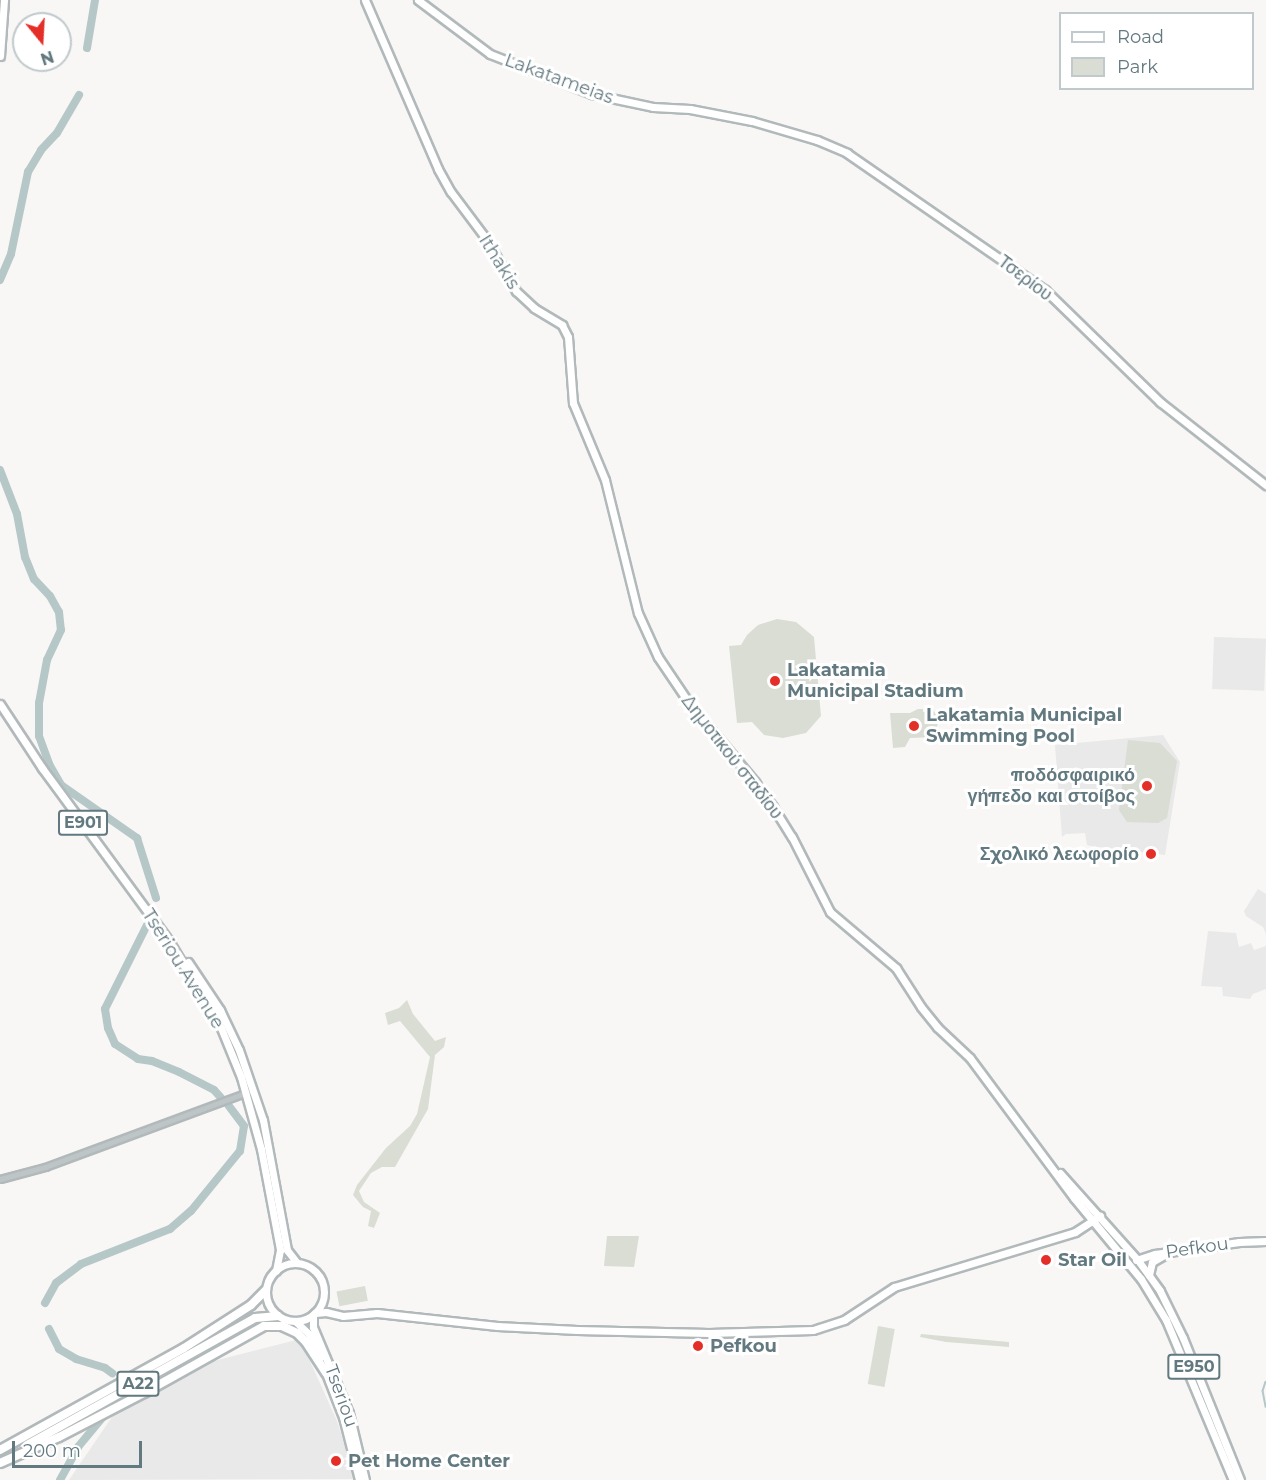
<!DOCTYPE html>
<html>
<head>
<meta charset="utf-8">
<style>
  body { margin:0 }
  #map { position:relative; width:1266px; height:1480px; overflow:hidden; background:#f8f7f5; font-family:Montserrat,sans-serif }
  div>[style] { position:absolute }
  [style*='--x'] { left:calc(var(--x)*1px); top:calc(var(--y)*1px); width:calc(var(--w)*1px); rotate:calc(var(--a)*1deg) }
  .built>* { inset:0; background:#e8e9e8; transform-origin:0 0 }
  .green>* { inset:0; background:#d9ddd4; transform-origin:0 0 }
  .stream>* { height:1.5px; margin:-0.75px; padding:0 0.75px; transform-origin:0.75px; border-radius:0.75px; background:#b6c7c8 }
  .river>* { height:8px; margin:-4px; padding:0 4px; transform-origin:4px; border-radius:4px; background:#b6c7c8 }
  .roads { filter:drop-shadow(2px 0 #b2b9bb) drop-shadow(-2px 0 #b2b9bb) drop-shadow(0 2px #b2b9bb) drop-shadow(0 -2px #b2b9bb) }
  .minor>* { height:5px; margin:-2.5px; padding:0 2.5px; transform-origin:2.5px; border-radius:2.5px; background:#bec5c7 }
  .major>* { height:7px; margin:-3.5px; padding:0 3.5px; transform-origin:3.5px; border-radius:3.5px; background:#fff }
  .major>.ring { margin:-3.5px; padding:0; box-sizing:content-box; background:none; border:7px solid #fff; border-radius:50% }
  .highway>* { height:8px; margin:-4px; padding:0 4px; transform-origin:4px; border-radius:4px; background:#fff }
  .dots>* { width:16px; height:16px; translate:-50% -50%; box-sizing:border-box; border:3px solid #fff; border-radius:50% }
  span { translate:-50% -50%; white-space:nowrap; text-align:center; line-height:1.15; -webkit-text-stroke:6px #fff; paint-order:stroke }
  .shield-label span { padding:2px 4px; background:#fff; border:2px solid; border-radius:4px; -webkit-text-stroke-width:0 }
  .shield-label { font-size:16px; color:#627980; font-weight:700 }
  .street-label { font-size:18px; color:#627980 }
  .poi-label { font-size:18px; color:#627980; font-weight:700 }
  .left { translate:0 -50%; text-align:left }
  .right { translate:-100% -50%; text-align:right }
  .legend { position:absolute; left:1059px; top:12px; width:195px; height:78px; box-sizing:border-box; background:#fff; border:2px solid #c0c9cc; margin:0; padding:8px 10px; list-style:none; font-size:18px; color:#627980 }
  .legend li { display:flex; align-items:center; gap:12px; height:30px }
  .legend b { width:30px; border:2px solid #c0c9cc }
  .north { position:absolute; left:12px; top:12px; width:60px; height:60px; box-sizing:border-box; background:#fff; border:2px solid #c0c9cc; border-radius:50%; rotate:162deg; font-size:16px; font-weight:700; line-height:24px; text-align:center; color:#627980 }
  .north::after { content:''; display:block; margin:auto; width:21px; height:27px; background:#e42f28; clip-path:polygon(50% 0,100% 100%,50% 72%,0 100%) }
  .scale { position:absolute; left:12px; top:1441px; width:130px; height:27px; box-sizing:border-box; border:3px solid #627980; border-top:0; padding-left:8px; font-size:18px; line-height:21px; white-space:nowrap; color:#627980; -webkit-text-stroke:4px #fff; paint-order:stroke }
</style>
</head>
<body>
<div id="map">
  <div class="built">
    <div style="left:1214px;top:637px;width:52px;height:52px;rotate:2deg"></div>
    <div style="clip-path:polygon(1163px 735px,1180px 762px,1165px 855px,1091px 846px,1087px 845px,1085px 833px,1066px 834px,1062px 837px,1055px 745px)"></div>
    <div style="clip-path:polygon(1258px 889px,1266px 894px,1266px 934px,1263px 927px,1246px 916px,1244px 911px)"></div>
    <div style="clip-path:polygon(1208px 931px,1236px 933px,1239px 947px,1251px 943px,1254px 950px,1266px 946px,1266px 989px,1253px 994px,1250px 999px,1223px 996px,1222px 987px,1201px 986px)"></div>
    <div style="clip-path:polygon(300px 1339px,337px 1421px,355px 1479px,69px 1480px,112px 1417px,198px 1365px)"></div>
  </div>
  <div class="green">
    <div style="clip-path:polygon(777px 619px,796px 622px,814px 637px,821px 716px,806px 733px,783px 738px,764px 735px,752px 722px,737px 723px,729px 646px,741px 645px,747px 635px,758px 625px)"></div>
    <div style="clip-path:polygon(918px 709px,923px 709px,923px 712px,943px 710px,933px 737px,910px 738px,905px 747px,893px 748px,890px 713px,910px 713px)"></div>
    <div style="clip-path:polygon(1128px 740px,1160px 743px,1177px 761px,1167px 818px,1158px 823px,1127px 822px,1119px 810px)"></div>
    <div style="clip-path:polygon(407px 1000px,413px 1014px,435px 1041px,446px 1037px,444px 1047px,435px 1055px,428px 1109px,395px 1167px,382px 1167px,371px 1173px,359px 1191px,364px 1202px,380px 1213px,374px 1228px,368px 1226px,371px 1211px,363px 1207px,353px 1195px,357px 1185px,386px 1148px,410px 1126px,417px 1114px,430px 1057px,400px 1021px,388px 1025px,385px 1013px,399px 1008px)"></div>
    <div style="clip-path:polygon(607px 1236px,639px 1236px,634px 1267px,604px 1266px)"></div>
    <div style="left:365px;top:1286px;width:15px;height:29px;rotate:79deg"></div>
    <div style="left:878px;top:1326px;width:17px;height:59px;rotate:10deg"></div>
    <div style="clip-path:polygon(921px 1334px,1009px 1342px,1009px 1347px,946px 1342px,920px 1337px)"></div>
  </div>
  <div class="stream">
    <div style="--x:1266;--y:1382;--w:9;--a:108"></div>
    <div style="--x:1263;--y:1391;--w:16;--a:79"></div>
  </div>
  <div class="river">
    <div style="--x:87;--y:48;--w:49;--a:-80.5"></div>
    <div style="--x:0;--y:280;--w:28;--a:-67"></div>
    <div style="--x:11;--y:254;--w:84;--a:-78.3"></div>
    <div style="--x:28;--y:172;--w:26;--a:-59"></div>
    <div style="--x:41;--y:150;--w:23;--a:-47"></div>
    <div style="--x:57;--y:133;--w:44;--a:-59.9"></div>
    <div style="--x:0;--y:470;--w:47;--a:68.9"></div>
    <div style="--x:17;--y:514;--w:44;--a:79.5"></div>
    <div style="--x:25;--y:557;--w:24;--a:68"></div>
    <div style="--x:34;--y:579;--w:23;--a:47"></div>
    <div style="--x:50;--y:596;--w:18;--a:61"></div>
    <div style="--x:59;--y:612;--w:18;--a:84"></div>
    <div style="--x:61;--y:630;--w:33;--a:115"></div>
    <div style="--x:47;--y:660;--w:44;--a:100.5"></div>
    <div style="--x:39;--y:703;--w:33;--a:90"></div>
    <div style="--x:39;--y:736;--w:30;--a:70"></div>
    <div style="--x:49;--y:764;--w:24;--a:60"></div>
    <div style="--x:61;--y:785;--w:93;--a:34.9"></div>
    <div style="--x:137;--y:838;--w:63;--a:72.4"></div>
    <div style="--x:148;--y:923;--w:96;--a:116.6"></div>
    <div style="--x:105;--y:1009;--w:19;--a:81"></div>
    <div style="--x:108;--y:1028;--w:17;--a:66"></div>
    <div style="--x:115;--y:1044;--w:27;--a:33"></div>
    <div style="--x:138;--y:1059;--w:14;--a:8"></div>
    <div style="--x:152;--y:1061;--w:29;--a:22"></div>
    <div style="--x:179;--y:1072;--w:39;--a:27"></div>
    <div style="--x:214;--y:1090;--w:12;--a:48"></div>
    <div style="--x:45;--y:1303;--w:23;--a:-61"></div>
    <div style="--x:56;--y:1283;--w:31;--a:-37"></div>
    <div style="--x:81;--y:1264;--w:96;--a:-21.5"></div>
    <div style="--x:170;--y:1229;--w:28;--a:-41"></div>
    <div style="--x:191;--y:1211;--w:77;--a:-50.8"></div>
    <div style="--x:240;--y:1151;--w:25;--a:-81"></div>
    <div style="--x:244;--y:1126;--w:26;--a:-127"></div>
    <div style="--x:49;--y:1329;--w:22;--a:63"></div>
    <div style="--x:59;--y:1349;--w:20;--a:30"></div>
    <div style="--x:76;--y:1359;--w:30;--a:17"></div>
    <div style="--x:105;--y:1368;--w:9;--a:36"></div>
    <div style="--x:60;--y:1480;--w:38;--a:-61"></div>
    <div style="--x:78;--y:1447;--w:45;--a:-50.4"></div>
  </div>
  <div class="roads">
    <div class="minor">
      <div style="--x:0;--y:1179;--w:47;--a:-14.9"></div>
      <div style="--x:45;--y:1167;--w:222;--a:-20.3"></div>
    </div>
    <div class="major">
      <div style="--x:365;--y:0;--w:184;--a:66.6"></div>
      <div style="--x:438;--y:169;--w:26;--a:61"></div>
      <div style="--x:451;--y:192;--w:60;--a:53.1"></div>
      <div style="--x:487;--y:240;--w:59;--a:60.4"></div>
      <div style="--x:516;--y:291;--w:25;--a:43"></div>
      <div style="--x:534;--y:308;--w:33;--a:31"></div>
      <div style="--x:562;--y:325;--w:13;--a:63"></div>
      <div style="--x:568;--y:337;--w:66;--a:85.7"></div>
      <div style="--x:573;--y:403;--w:83;--a:67.4"></div>
      <div style="--x:605;--y:480;--w:137;--a:76.1"></div>
      <div style="--x:638;--y:613;--w:48;--a:65.6"></div>
      <div style="--x:658;--y:657;--w:55;--a:56"></div>
      <div style="--x:689;--y:703;--w:103;--a:50.1"></div>
      <div style="--x:755;--y:782;--w:31;--a:54"></div>
      <div style="--x:773;--y:807;--w:36;--a:58"></div>
      <div style="--x:792;--y:837;--w:84;--a:63.1"></div>
      <div style="--x:830;--y:912;--w:87;--a:40.3"></div>
      <div style="--x:896;--y:968;--w:46;--a:57.3"></div>
      <div style="--x:921;--y:1007;--w:26;--a:51"></div>
      <div style="--x:937;--y:1027;--w:45;--a:43.2"></div>
      <div style="--x:970;--y:1058;--w:174;--a:53.4"></div>
      <div style="--x:1074;--y:1198;--w:105;--a:50.4"></div>
      <div style="--x:1141;--y:1279;--w:48;--a:58.6"></div>
      <div style="--x:1166;--y:1320;--w:173;--a:67.3"></div>
      <div style="--x:418;--y:0;--w:90;--a:36.9"></div>
      <div style="--x:490;--y:54;--w:110;--a:21.4"></div>
      <div style="--x:592;--y:94;--w:62;--a:12"></div>
      <div style="--x:653;--y:107;--w:37;--a:3"></div>
      <div style="--x:690;--y:109;--w:63;--a:11"></div>
      <div style="--x:752;--y:121;--w:68;--a:16.3"></div>
      <div style="--x:817;--y:140;--w:33;--a:23"></div>
      <div style="--x:847;--y:153;--w:241;--a:34.7"></div>
      <div style="--x:1045;--y:290;--w:161;--a:44.2"></div>
      <div style="--x:1160;--y:402;--w:135;--a:38.1"></div>
      <div style="--x:0;--y:56;--w:56;--a:-85.9"></div>
      <div style="--x:0;--y:704;--w:77;--a:56.7"></div>
      <div style="--x:42;--y:768;--w:215;--a:53.7"></div>
      <div style="--x:169;--y:941;--w:101;--a:59.1"></div>
      <div style="--x:221;--y:1028;--w:53;--a:67.8"></div>
      <div style="--x:241;--y:1077;--w:75;--a:74.5"></div>
      <div style="--x:261;--y:1149;--w:103;--a:79.3"></div>
      <div style="--x:280;--y:1250;--w:21;--a:101"></div>
      <div style="--x:188;--y:962;--w:58;--a:56.3"></div>
      <div style="--x:220;--y:1010;--w:44;--a:64.6"></div>
      <div style="--x:239;--y:1050;--w:74;--a:71.1"></div>
      <div style="--x:263;--y:1120;--w:132;--a:79.5"></div>
      <div style="--x:287;--y:1250;--w:16;--a:52"></div>
      <div style="--x:1060;--y:1173;--w:115;--a:48.2"></div>
      <div style="--x:1137;--y:1259;--w:39;--a:54"></div>
      <div style="--x:1160;--y:1291;--w:52;--a:63.9"></div>
      <div style="--x:1183;--y:1338;--w:153;--a:68.1"></div>
      <div style="--x:1136;--y:1260;--w:20;--a:-18"></div>
      <div style="--x:1155;--y:1254;--w:85;--a:-8.1"></div>
      <div style="--x:1239;--y:1242;--w:27;--a:-2"></div>
      <div class="ring" style="left:266px;top:1263px;width:51px;height:51px"></div>
      <div style="--x:1149;--y:1275;--w:13;--a:-77"></div>
      <div style="--x:1152;--y:1262;--w:14;--a:-30"></div>
      <div style="--x:315;--y:1313;--w:11;--a:-5"></div>
      <div style="--x:326;--y:1312;--w:17;--a:13"></div>
      <div style="--x:343;--y:1316;--w:34;--a:-5"></div>
      <div style="--x:377;--y:1313;--w:121;--a:6.2"></div>
      <div style="--x:497;--y:1326;--w:80;--a:2.9"></div>
      <div style="--x:577;--y:1330;--w:132;--a:1.3"></div>
      <div style="--x:709;--y:1333;--w:104;--a:-1.7"></div>
      <div style="--x:813;--y:1330;--w:33;--a:-18"></div>
      <div style="--x:844;--y:1320;--w:60;--a:-33.4"></div>
      <div style="--x:894;--y:1287;--w:189;--a:-16.9"></div>
      <div style="--x:1075;--y:1232;--w:30;--a:-33"></div>
      <div style="--x:313;--y:1315;--w:12;--a:90"></div>
      <div style="--x:313;--y:1327;--w:93;--a:67.3"></div>
      <div style="--x:349;--y:1413;--w:69;--a:76.6"></div>
      <div style="--x:295;--y:1321;--w:19;--a:43"></div>
      <div style="--x:309;--y:1334;--w:26;--a:65"></div>
      <div style="--x:324;--y:1368;--w:53;--a:68.8"></div>
      <div style="--x:343;--y:1417;--w:65;--a:75.7"></div>
    </div>
    <div class="highway">
      <div style="--x:27;--y:1445;--w:261;--a:-29.1"></div>
      <div style="--x:255;--y:1318;--w:23;--a:-5"></div>
      <div style="--x:0;--y:1450;--w:210;--a:-29"></div>
      <div style="--x:184;--y:1348;--w:80;--a:-32.7"></div>
      <div style="--x:251;--y:1305;--w:21;--a:-45"></div>
      <div style="--x:0;--y:1463;--w:64;--a:-23.8"></div>
      <div style="--x:59;--y:1437;--w:96;--a:-27.4"></div>
      <div style="--x:144;--y:1393;--w:137;--a:-29.2"></div>
      <div style="--x:264;--y:1326;--w:18;--a:0"></div>
      <div style="--x:282;--y:1326;--w:17;--a:25"></div>
      <div style="--x:297;--y:1333;--w:13;--a:45"></div>
      <div style="--x:306;--y:1342;--w:37;--a:57"></div>
    </div>
  </div>
  <div class="dots">
    <div style="left:775px;top:681px;background:#e42f28"></div>
    <div style="left:914px;top:726px;background:#e42f28"></div>
    <div style="left:1147px;top:786px;background:#e42f28"></div>
    <div style="left:1151px;top:854px;background:#e42f28"></div>
    <div style="left:1046px;top:1260px;background:#e42f28"></div>
    <div style="left:698px;top:1346px;background:#e42f28"></div>
    <div style="left:336px;top:1461px;background:#e42f28"></div>
  </div>
  <div class="shield-label">
    <span style="left:83px;top:823px">E901</span>
    <span style="left:1194px;top:1367px">E950</span>
    <span style="left:138px;top:1384px">A22</span>
  </div>
  <div class="street-label">
    <span style="left:559px;top:79px;rotate:20deg">Lakatameias</span>
    <span style="left:499px;top:262px;rotate:58deg">Ithakis</span>
    <span style="left:1025px;top:278px;rotate:37deg">Τσερίου</span>
    <span style="left:732px;top:757px;rotate:52deg">Δημοτικού σταδίου</span>
    <span style="left:183px;top:969px;rotate:58deg">Tseriou Avenue</span>
    <span style="left:1197px;top:1248px;rotate:-8deg">Pefkou</span>
    <span style="left:341px;top:1396px;rotate:70deg">Tseriou</span>
  </div>
  <div class="poi-label">
    <span class="left" style="left:787px;top:681px">Lakatamia<br>Municipal Stadium</span>
    <span class="left" style="left:926px;top:726px">Lakatamia Municipal<br>Swimming Pool</span>
    <span class="right" style="left:1135px;top:786px">ποδόσφαιρικό<br>γήπεδο και στοίβος</span>
    <span class="right" style="left:1139px;top:854px">Σχολικό λεωφορίο</span>
    <span class="left" style="left:1058px;top:1260px">Star Oil</span>
    <span class="left" style="left:710px;top:1346px">Pefkou</span>
    <span class="left" style="left:348px;top:1461px">Pet Home Center</span>
  </div>
  <ul class="legend">
  <li><b style="height:8px;background:#fff"></b>Road</li>
  <li><b style="height:16px;background:#d9ddd4"></b>Park</li>
  </ul>
  <div class="north">N</div>
  <div class="scale">200 m</div>
</div>
</body>
</html>
